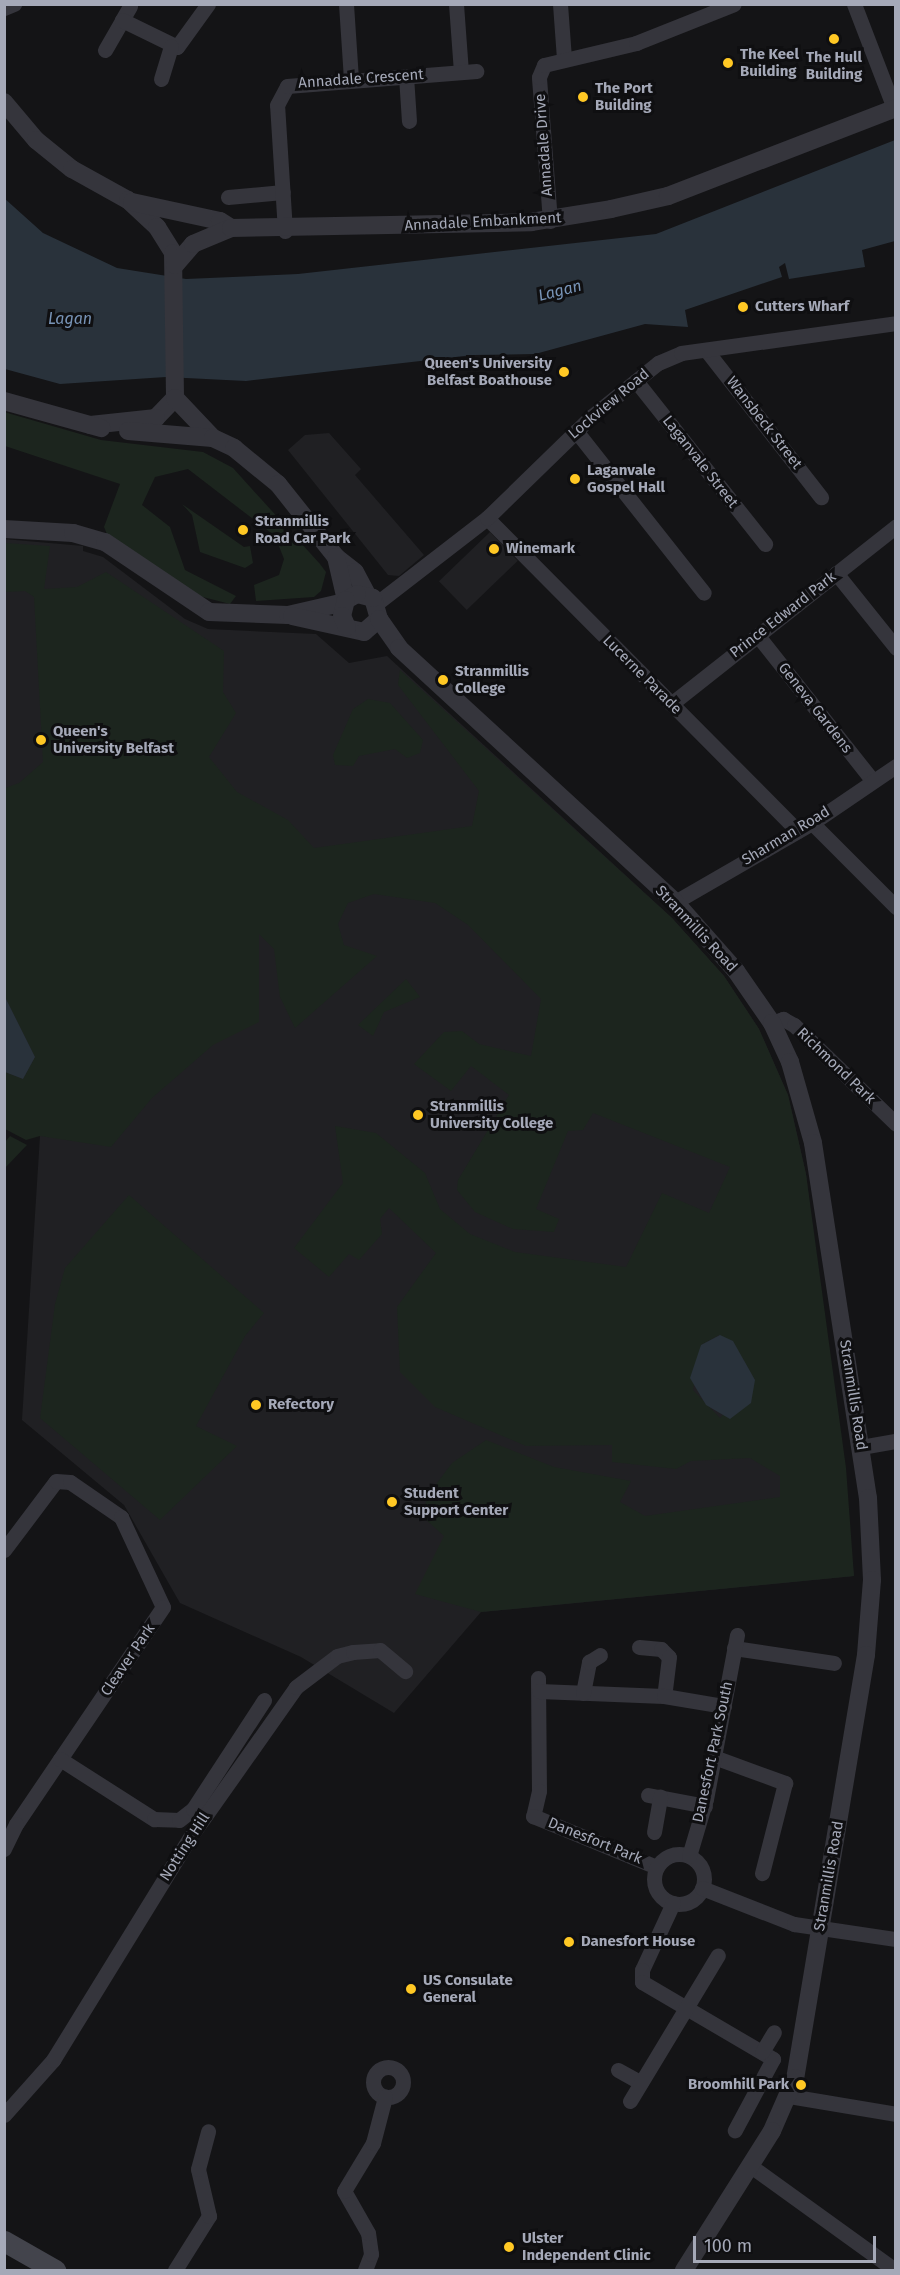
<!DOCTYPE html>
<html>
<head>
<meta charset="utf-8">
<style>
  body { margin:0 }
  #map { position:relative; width:900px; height:2275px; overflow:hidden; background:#141416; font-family:"Fira Sans",sans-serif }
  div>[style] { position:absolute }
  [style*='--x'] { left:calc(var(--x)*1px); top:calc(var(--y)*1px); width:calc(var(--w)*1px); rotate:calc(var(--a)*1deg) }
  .built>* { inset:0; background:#202023; transform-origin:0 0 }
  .green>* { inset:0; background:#1c251e }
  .water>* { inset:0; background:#29323b }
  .minor>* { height:15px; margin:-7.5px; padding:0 7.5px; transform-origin:7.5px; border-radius:7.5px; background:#35353c }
  .minor>.ring { margin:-7.5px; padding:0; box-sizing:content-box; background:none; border:15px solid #35353c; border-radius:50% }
  .tertiary>* { height:18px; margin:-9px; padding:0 9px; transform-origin:9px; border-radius:9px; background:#35353c }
  .secondary>* { height:21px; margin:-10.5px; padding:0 10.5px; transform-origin:10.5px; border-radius:10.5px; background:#43444c }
  .dots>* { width:16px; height:16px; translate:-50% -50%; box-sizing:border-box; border:3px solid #0f0f11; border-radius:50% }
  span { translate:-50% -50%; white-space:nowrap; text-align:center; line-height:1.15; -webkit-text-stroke:6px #0f0f11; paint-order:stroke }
  .poi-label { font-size:15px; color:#a5a9b8; font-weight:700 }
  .left { translate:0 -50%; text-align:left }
  .right { translate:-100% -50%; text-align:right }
  .street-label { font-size:15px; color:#a5a9b8 }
  .water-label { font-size:16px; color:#7894b7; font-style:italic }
  .frame { position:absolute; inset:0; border:6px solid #a5a9b8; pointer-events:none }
  .scale { position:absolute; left:693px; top:2236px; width:183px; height:27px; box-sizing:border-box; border:3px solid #a5a9b8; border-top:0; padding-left:8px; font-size:18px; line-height:21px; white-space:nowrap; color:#a5a9b8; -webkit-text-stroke:4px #0f0f11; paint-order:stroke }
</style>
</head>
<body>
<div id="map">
  <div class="built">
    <div style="clip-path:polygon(329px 433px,361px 469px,355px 475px,424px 555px,399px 576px,388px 575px,288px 450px,305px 435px)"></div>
    <div style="left:490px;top:532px;width:40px;height:71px;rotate:46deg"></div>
    <div style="clip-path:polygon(4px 539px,83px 546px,83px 551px,103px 557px,185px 619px,208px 629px,316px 634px,349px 663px,387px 656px,672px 918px,724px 976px,759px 1029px,788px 1095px,806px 1174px,854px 1576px,481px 1612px,394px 1713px,301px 1657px,180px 1603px,124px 1505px,22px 1420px,40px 1136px,5px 1096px)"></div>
  </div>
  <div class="green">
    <div style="clip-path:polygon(4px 412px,101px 440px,203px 452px,233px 468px,320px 564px,326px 572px,321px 591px,314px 597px,256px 601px,254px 585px,279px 575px,284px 559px,275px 536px,188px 469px,155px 477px,142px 505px,170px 527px,185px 570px,236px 596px,230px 604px,199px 596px,107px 534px,104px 527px,120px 484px,5px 446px)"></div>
    <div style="clip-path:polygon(182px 504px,244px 547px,250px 546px,253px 563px,245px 568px,200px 552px,192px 515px)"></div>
    <div style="clip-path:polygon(evenodd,5px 543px,50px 546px,44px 589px,77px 587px,106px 572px,224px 651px,223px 692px,236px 713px,209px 757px,237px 792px,288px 820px,314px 848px,472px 826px,479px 791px,398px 685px,400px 670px,672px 918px,724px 976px,759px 1029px,788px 1095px,806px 1174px,846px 1468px,854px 1576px,481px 1612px,415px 1594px,444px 1536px,422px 1516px,428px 1495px,452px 1463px,486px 1440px,554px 1467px,631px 1481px,620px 1502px,645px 1516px,780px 1497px,780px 1476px,750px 1458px,691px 1461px,676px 1469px,612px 1462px,612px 1445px,526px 1446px,435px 1407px,400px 1372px,397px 1307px,436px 1253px,389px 1208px,380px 1219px,382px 1234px,359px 1260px,349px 1254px,329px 1277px,294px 1248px,343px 1183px,335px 1126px,376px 1133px,425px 1173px,440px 1209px,470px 1234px,515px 1252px,626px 1267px,662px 1193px,709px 1213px,730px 1167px,593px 1113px,583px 1130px,568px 1131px,536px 1209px,559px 1219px,554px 1232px,513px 1229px,475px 1212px,457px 1190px,458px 1180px,509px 1095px,471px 1066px,451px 1091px,414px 1064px,444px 1032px,462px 1031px,479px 1044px,531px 1056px,541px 999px,468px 925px,435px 903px,374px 894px,348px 903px,338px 924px,344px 945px,377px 956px,295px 1028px,280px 997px,274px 949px,259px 934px,259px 1022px,213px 1045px,152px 1098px,111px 1147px,40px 1136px,26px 1140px,5px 1129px,5px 1072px,23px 1079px,35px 1057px,5px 997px,5px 788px,19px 783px,43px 762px,34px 597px,25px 591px,5px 592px,5px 543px,719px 1335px,741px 1356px,755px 1380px,720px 1418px,693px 1390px,701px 1345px,719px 1335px)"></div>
    <div style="clip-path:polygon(368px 699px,390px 703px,423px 740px,420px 753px,407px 758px,395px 749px,359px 756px,353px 766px,335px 765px,333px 755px,353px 709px)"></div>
    <div style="clip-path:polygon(406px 979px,420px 997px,384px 1012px,373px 1036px,358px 1025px)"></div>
    <div style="clip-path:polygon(10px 1136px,27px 1145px,5px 1168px,5px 1142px)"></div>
    <div style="clip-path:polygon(129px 1195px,264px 1313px,245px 1336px,196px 1426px,237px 1446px,160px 1520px,40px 1418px,55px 1304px,65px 1268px)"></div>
  </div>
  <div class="water">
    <div style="clip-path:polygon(895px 140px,895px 241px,862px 250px,865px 267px,789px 279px,785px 263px,779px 267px,782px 277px,685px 310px,688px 327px,645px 324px,535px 354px,473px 355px,246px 381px,166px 377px,60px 384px,5px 369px,4px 198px,43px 233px,117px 268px,186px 279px,298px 274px,656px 234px)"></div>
    <div style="clip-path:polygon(5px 997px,35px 1057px,23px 1079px,5px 1072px)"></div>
    <div style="clip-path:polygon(720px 1335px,733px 1341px,755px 1380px,751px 1403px,730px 1419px,706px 1405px,690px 1378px,701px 1345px)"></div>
  </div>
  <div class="minor">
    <div style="--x:346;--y:4;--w:75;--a:86.2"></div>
    <div style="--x:456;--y:4;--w:68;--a:85.8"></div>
    <div style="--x:560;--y:4;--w:55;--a:85.8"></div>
    <div style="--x:854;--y:4;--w:111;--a:69"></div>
    <div style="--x:4;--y:8;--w:11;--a:-22"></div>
    <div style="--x:122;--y:20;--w:16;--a:-60"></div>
    <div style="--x:105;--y:50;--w:34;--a:-60"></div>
    <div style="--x:122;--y:20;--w:61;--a:26.1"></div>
    <div style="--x:177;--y:47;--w:53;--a:-54.2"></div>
    <div style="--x:406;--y:76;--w:45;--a:86.2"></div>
    <div style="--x:161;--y:79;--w:34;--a:-73"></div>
    <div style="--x:228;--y:197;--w:55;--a:-5.2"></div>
    <div style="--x:550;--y:221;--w:144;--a:-94.4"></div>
    <div style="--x:539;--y:77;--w:13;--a:-67"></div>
    <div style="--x:544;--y:65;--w:95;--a:-13.4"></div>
    <div style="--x:636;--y:43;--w:105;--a:-21.7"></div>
    <div style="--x:285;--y:231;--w:126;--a:-93.6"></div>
    <div style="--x:277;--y:105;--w:21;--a:-62"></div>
    <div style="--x:287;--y:86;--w:190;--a:-4.5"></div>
    <div style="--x:706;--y:350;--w:187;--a:52"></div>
    <div style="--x:636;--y:381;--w:208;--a:51.6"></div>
    <div style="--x:576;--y:431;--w:206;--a:51.7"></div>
    <div style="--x:487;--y:518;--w:441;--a:45.2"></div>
    <div style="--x:836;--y:573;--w:96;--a:51.3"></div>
    <div style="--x:377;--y:603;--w:139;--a:-37.7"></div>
    <div style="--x:487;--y:518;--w:146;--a:-44.2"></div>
    <div style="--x:592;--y:416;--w:85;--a:-38.8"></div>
    <div style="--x:658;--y:363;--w:25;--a:-23"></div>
    <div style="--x:681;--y:353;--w:217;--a:-7.9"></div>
    <div style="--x:758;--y:636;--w:185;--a:51.6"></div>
    <div style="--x:671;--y:704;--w:287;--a:-38.3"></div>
    <div style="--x:812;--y:823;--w:119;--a:45"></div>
    <div style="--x:675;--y:902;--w:158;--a:-30"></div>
    <div style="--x:812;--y:823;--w:102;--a:-34.2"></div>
    <div style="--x:772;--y:1023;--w:12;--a:-20"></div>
    <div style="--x:783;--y:1019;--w:13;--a:29"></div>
    <div style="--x:794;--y:1025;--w:142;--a:44.1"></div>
    <div style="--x:861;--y:1447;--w:36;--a:-10"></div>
    <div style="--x:4;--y:1550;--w:86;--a:-53"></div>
    <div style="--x:56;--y:1481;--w:14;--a:4"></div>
    <div style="--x:70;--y:1482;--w:62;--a:34.5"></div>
    <div style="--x:121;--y:1517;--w:99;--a:65"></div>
    <div style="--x:163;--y:1607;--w:262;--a:124.1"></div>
    <div style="--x:16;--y:1824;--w:28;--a:116"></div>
    <div style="--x:639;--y:1647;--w:22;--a:5"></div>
    <div style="--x:661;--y:1649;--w:11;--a:45"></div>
    <div style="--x:669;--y:1657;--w:39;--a:97"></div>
    <div style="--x:734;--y:1648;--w:101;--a:8.5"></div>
    <div style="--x:538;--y:1678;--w:113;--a:89.5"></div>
    <div style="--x:539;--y:1791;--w:26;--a:103"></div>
    <div style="--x:533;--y:1816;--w:134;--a:22.4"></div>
    <div style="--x:539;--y:1691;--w:125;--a:2.3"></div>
    <div style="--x:664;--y:1696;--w:61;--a:9.5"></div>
    <div style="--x:583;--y:1693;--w:32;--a:-79"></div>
    <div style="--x:589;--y:1662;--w:13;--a:-32"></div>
    <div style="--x:714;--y:1757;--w:76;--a:20.1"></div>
    <div style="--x:785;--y:1783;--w:93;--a:104.3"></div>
    <div style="--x:60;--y:1759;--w:112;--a:32.6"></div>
    <div style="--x:154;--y:1819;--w:25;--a:2"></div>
    <div style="--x:179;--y:1820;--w:18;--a:-38"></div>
    <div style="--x:193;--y:1809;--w:130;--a:-56.9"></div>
    <div style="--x:648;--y:1795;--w:58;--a:10.9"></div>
    <div style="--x:654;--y:1832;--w:36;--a:-80"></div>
    <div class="ring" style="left:654px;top:1854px;width:35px;height:35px"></div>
    <div style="--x:689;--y:1856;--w:59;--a:-73.4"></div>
    <div style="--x:706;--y:1799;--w:167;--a:-79.3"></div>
    <div style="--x:702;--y:1888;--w:99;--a:21.4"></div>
    <div style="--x:794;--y:1924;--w:103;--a:8.4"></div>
    <div style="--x:673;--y:1903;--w:74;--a:114.8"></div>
    <div style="--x:642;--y:1970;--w:12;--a:90"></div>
    <div style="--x:642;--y:1982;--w:152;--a:30.4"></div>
    <div style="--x:773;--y:2059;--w:81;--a:118.2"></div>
    <div style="--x:762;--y:2052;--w:23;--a:-59"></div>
    <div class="ring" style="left:373px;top:2067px;width:15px;height:15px"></div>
    <div style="--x:618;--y:2070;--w:26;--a:29"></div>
    <div style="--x:789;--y:2096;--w:109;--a:9.5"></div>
    <div style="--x:630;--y:2101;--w:170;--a:-58.9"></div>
    <div style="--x:4;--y:2115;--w:74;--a:-48.3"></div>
    <div style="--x:53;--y:2060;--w:263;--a:-58.4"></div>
    <div style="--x:191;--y:1836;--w:182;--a:-54.8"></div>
    <div style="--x:296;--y:1687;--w:51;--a:-37.1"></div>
    <div style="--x:337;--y:1656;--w:16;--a:-14"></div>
    <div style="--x:353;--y:1652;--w:27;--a:-4"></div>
    <div style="--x:380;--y:1650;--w:33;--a:40"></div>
    <div style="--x:752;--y:2167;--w:176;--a:35.8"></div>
    <div style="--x:175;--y:2270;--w:64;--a:-57.8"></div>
    <div style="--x:209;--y:2216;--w:48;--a:-103.2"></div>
    <div style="--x:198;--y:2169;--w:39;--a:-75"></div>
    <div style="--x:365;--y:2270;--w:17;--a:-69"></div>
    <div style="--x:371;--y:2254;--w:21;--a:-98"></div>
    <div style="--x:368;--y:2233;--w:48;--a:-119.7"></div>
    <div style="--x:344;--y:2191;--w:56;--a:-58.9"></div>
    <div style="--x:373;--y:2143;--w:48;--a:-75.4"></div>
  </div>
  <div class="tertiary">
    <div style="--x:4;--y:102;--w:50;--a:49.9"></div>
    <div style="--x:36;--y:140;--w:46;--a:38.9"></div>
    <div style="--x:72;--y:169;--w:64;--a:29"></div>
    <div style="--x:128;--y:200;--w:40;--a:43"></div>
    <div style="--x:157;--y:227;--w:31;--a:58"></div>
    <div style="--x:173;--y:253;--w:145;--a:89.2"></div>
    <div style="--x:175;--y:398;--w:28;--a:134"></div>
    <div style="--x:156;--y:418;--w:66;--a:173.9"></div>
    <div style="--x:132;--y:202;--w:90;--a:12.2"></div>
    <div style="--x:220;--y:221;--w:13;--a:32"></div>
    <div style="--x:175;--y:265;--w:28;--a:-49"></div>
    <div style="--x:193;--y:244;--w:41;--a:-22.8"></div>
    <div style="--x:231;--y:228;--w:300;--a:-1.1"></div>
    <div style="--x:531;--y:222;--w:81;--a:-9.2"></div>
    <div style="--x:611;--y:209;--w:58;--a:-12.8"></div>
    <div style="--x:668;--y:196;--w:244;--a:-21.1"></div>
    <div style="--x:175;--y:398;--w:55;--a:46.5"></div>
    <div style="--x:4;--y:401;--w:101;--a:15.6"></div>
    <div style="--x:128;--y:431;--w:85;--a:4.7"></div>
    <div style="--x:213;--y:438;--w:23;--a:25"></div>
    <div style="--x:234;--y:448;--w:57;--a:39.3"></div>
    <div style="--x:278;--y:484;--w:93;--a:51.5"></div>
    <div style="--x:336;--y:557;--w:24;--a:38"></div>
    <div style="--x:355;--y:572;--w:26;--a:62"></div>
    <div style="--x:4;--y:529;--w:69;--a:3.3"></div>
    <div style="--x:73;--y:533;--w:33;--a:16"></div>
    <div style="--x:105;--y:542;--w:125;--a:33.9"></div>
    <div style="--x:209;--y:612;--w:79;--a:2.2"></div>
    <div style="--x:288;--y:615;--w:58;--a:-12.8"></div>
    <div style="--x:336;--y:557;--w:44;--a:76.9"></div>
    <div style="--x:292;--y:616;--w:74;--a:12.5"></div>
    <div style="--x:364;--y:632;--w:20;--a:-41"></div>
    <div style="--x:379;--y:619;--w:22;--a:-106"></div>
    <div style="--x:373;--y:598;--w:16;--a:-166"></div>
    <div style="--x:357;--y:594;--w:13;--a:151"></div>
    <div style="--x:346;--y:600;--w:16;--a:104"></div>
    <div style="--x:342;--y:616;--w:12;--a:66"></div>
    <div style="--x:379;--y:619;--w:35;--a:55"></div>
    <div style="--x:399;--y:648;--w:375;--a:42.6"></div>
    <div style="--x:675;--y:902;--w:92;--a:48.5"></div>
    <div style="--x:736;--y:971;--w:63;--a:55.3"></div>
    <div style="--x:772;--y:1023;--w:43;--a:65.2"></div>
    <div style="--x:790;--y:1062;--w:84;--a:74.1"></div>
    <div style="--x:813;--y:1143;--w:359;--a:81.2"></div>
    <div style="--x:868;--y:1498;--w:82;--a:87.2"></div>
    <div style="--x:872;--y:1580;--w:75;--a:94.6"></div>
    <div style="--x:866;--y:1655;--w:429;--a:99.5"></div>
    <div style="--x:795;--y:2078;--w:58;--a:113.5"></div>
    <div style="--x:772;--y:2131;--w:165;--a:122.3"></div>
  </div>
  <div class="secondary">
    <div style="--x:4;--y:2241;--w:59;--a:29.6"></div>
  </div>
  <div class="dots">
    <div style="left:834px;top:39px;background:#ffc824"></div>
    <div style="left:728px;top:63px;background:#ffc824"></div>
    <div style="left:583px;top:97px;background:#ffc824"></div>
    <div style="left:743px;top:307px;background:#ffc824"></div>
    <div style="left:564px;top:372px;background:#ffc824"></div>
    <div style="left:575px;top:479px;background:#ffc824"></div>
    <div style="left:243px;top:530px;background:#ffc824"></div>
    <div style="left:494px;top:549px;background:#ffc824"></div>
    <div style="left:443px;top:680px;background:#ffc824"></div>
    <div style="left:41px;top:740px;background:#ffc824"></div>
    <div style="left:418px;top:1115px;background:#ffc824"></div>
    <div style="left:256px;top:1405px;background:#ffc824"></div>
    <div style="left:392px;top:1502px;background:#ffc824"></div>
    <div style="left:569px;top:1942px;background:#ffc824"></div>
    <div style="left:411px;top:1989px;background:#ffc824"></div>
    <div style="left:801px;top:2085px;background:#ffc824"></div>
    <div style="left:509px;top:2247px;background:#ffc824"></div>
  </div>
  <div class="poi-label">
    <span class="left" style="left:740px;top:63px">The Keel<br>Building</span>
    <span style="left:834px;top:66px">The Hull<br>Building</span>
    <span class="left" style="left:595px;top:97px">The Port<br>Building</span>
    <span class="left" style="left:755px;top:307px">Cutters Wharf</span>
    <span class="right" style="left:552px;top:372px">Queen's University<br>Belfast Boathouse</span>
    <span class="left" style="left:587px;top:479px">Laganvale<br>Gospel Hall</span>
    <span class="left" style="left:255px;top:530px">Stranmillis<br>Road Car Park</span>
    <span class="left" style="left:506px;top:549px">Winemark</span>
    <span class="left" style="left:455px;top:680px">Stranmillis<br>College</span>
    <span class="left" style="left:53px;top:740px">Queen's<br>University Belfast</span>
    <span class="left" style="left:430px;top:1115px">Stranmillis<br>University College</span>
    <span class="left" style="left:268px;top:1405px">Refectory</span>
    <span class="left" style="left:404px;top:1502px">Student<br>Support Center</span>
    <span class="left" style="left:581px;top:1942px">Danesfort House</span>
    <span class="left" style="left:423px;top:1989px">US Consulate<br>General</span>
    <span class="right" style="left:789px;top:2085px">Broomhill Park</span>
    <span class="left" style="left:522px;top:2247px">Ulster<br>Independent Clinic</span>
  </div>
  <div class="street-label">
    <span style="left:361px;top:79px;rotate:-4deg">Annadale Crescent</span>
    <span style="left:544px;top:145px;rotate:-94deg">Annadale Drive</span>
    <span style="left:483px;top:222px;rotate:-3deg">Annadale Embankment</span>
    <span style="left:609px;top:404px;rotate:-40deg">Lockview Road</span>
    <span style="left:764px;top:423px;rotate:52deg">Wansbeck Street</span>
    <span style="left:700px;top:462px;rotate:52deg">Laganvale Street</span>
    <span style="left:783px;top:615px;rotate:-38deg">Prince Edward Park</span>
    <span style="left:642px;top:675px;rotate:45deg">Lucerne Parade</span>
    <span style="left:815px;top:708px;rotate:52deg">Geneva Gardens</span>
    <span style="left:786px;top:836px;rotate:-31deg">Sharman Road</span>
    <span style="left:696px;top:929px;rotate:47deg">Stranmillis Road</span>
    <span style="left:836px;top:1066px;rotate:44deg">Richmond Park</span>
    <span style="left:853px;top:1395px;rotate:81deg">Stranmillis Road</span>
    <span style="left:128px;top:1660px;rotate:-56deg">Cleaver Park</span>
    <span style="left:713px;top:1752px;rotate:-78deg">Danesfort Park South</span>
    <span style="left:595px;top:1841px;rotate:22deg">Danesfort Park</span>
    <span style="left:185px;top:1847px;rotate:-57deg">Notting Hill</span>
    <span style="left:829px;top:1876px;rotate:-80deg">Stranmillis Road</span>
  </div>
  <div class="water-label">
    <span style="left:560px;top:291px;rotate:-14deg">Lagan</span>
    <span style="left:70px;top:319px">Lagan</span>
  </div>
  <div class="frame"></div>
  <div class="scale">100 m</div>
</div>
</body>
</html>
